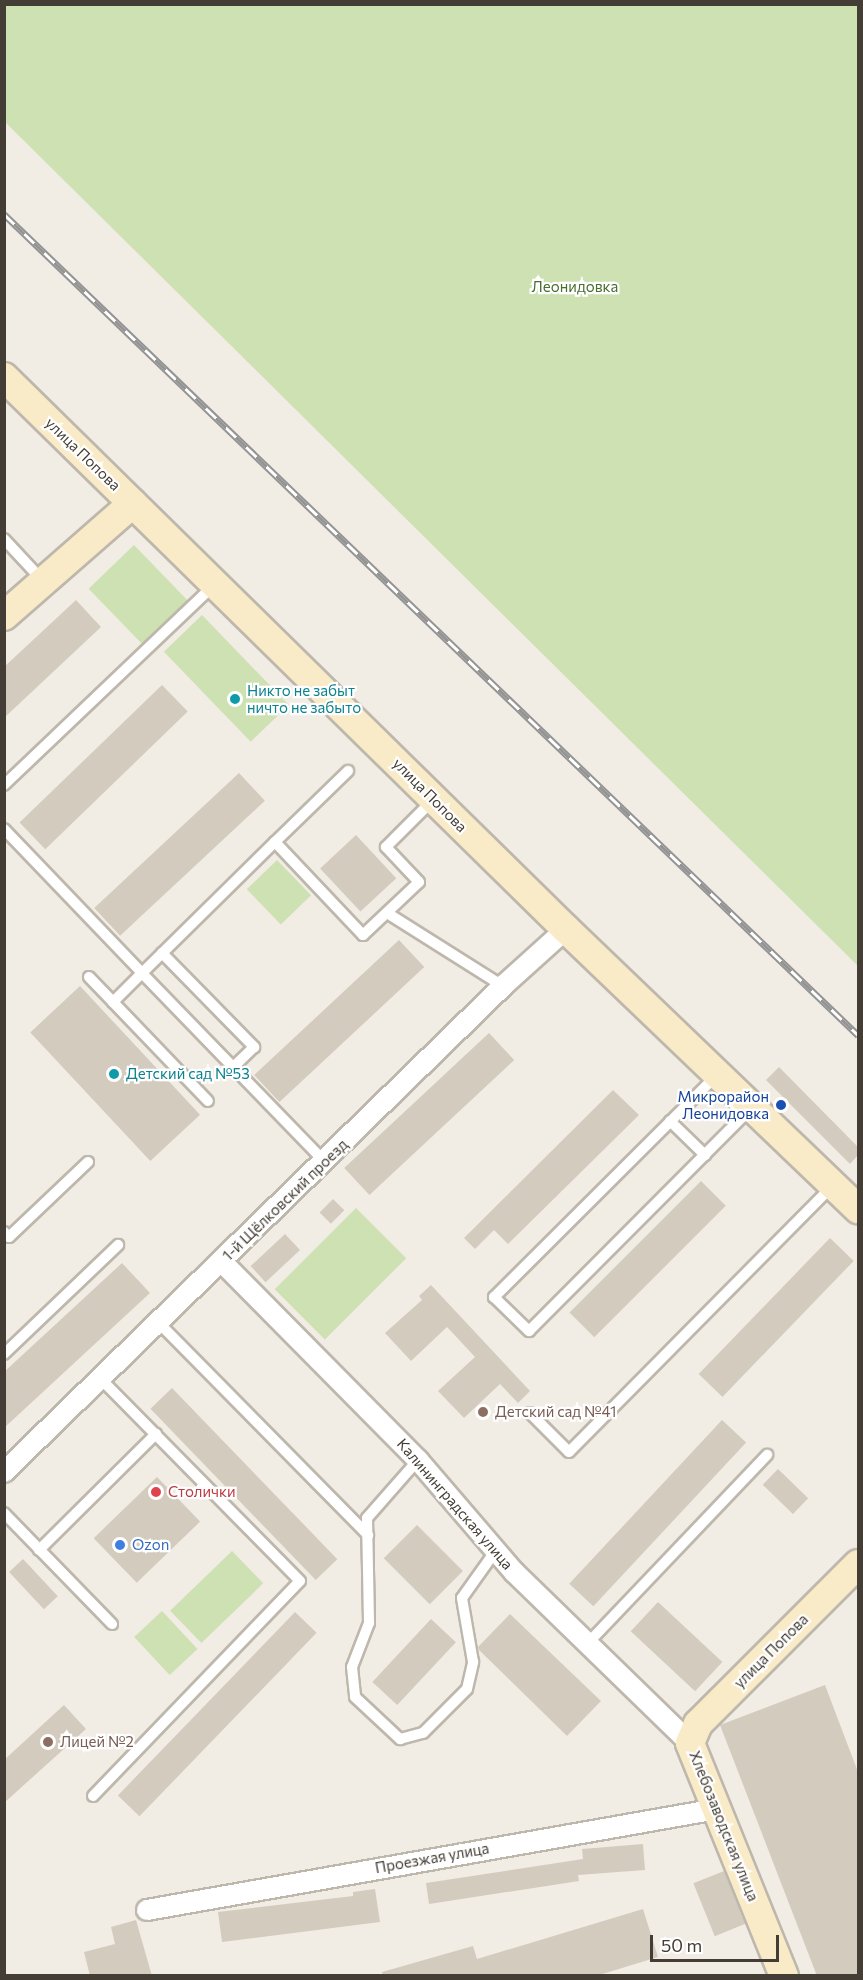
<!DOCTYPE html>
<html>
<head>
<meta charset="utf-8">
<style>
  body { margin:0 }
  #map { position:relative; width:863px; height:1980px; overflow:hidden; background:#f1ede5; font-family:Commissioner,sans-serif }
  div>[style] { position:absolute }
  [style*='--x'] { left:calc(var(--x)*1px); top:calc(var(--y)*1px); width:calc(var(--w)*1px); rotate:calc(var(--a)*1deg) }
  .green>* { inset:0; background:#cde1b2; transform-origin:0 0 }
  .building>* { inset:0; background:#d4cbbf; transform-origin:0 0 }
  .roads { filter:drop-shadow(2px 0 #beb7ac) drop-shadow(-2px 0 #beb7ac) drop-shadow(0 2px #beb7ac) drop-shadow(0 -2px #beb7ac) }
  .lane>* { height:10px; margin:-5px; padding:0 5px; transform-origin:5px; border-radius:5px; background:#fff }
  .street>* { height:20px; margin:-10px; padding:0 10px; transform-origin:10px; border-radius:10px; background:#fff }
  .secondary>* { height:28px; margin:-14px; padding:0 14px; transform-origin:14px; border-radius:14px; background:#f9ebc7 }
  .rail>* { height:7px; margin-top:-3.5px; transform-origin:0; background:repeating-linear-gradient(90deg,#fff 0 14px,#949494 0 28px); box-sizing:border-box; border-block:2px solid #949494 }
  .dots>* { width:16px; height:16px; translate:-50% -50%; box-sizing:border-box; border:3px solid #fff; border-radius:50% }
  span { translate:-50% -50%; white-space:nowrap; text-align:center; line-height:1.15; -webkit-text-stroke:4.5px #fff; paint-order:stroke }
  .park-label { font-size:15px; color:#496e2f }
  .street-label { font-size:15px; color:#433d35 }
  .culture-label { font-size:15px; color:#0d838f }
  .left { translate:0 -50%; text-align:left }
  .transit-label { font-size:15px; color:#164399 }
  .right { translate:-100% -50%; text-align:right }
  .education-label { font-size:15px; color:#785e54 }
  .health-label { font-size:15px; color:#be3a42 }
  .shop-label { font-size:15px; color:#366cbe }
  .frame { position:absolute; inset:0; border:6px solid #433d35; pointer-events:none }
  .scale { position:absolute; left:650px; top:1935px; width:129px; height:27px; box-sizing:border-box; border:3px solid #433d35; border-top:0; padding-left:8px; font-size:18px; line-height:21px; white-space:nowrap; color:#433d35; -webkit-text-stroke:4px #fff; paint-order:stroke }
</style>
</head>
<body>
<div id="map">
  <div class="green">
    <div style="clip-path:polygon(4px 5px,858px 5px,858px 966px,5px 122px)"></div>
    <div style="left:134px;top:545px;width:78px;height:63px;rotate:46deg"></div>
    <div style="left:202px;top:615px;width:125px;height:53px;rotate:46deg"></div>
    <div style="left:277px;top:860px;width:49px;height:42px;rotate:46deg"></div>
    <div style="left:356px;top:1208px;width:71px;height:115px;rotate:45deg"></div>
    <div style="left:232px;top:1551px;width:45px;height:86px;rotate:46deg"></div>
    <div style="left:162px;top:1611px;width:52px;height:38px;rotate:47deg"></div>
  </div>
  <div class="building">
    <div style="clip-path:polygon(76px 600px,101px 627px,4px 718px,4px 667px)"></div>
    <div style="left:162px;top:685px;width:37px;height:198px;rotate:46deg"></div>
    <div style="left:239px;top:773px;width:38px;height:198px;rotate:47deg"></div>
    <div style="left:356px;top:835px;width:59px;height:49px;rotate:47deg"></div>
    <div style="left:399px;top:940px;width:37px;height:198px;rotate:47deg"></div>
    <div style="left:80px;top:986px;width:176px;height:68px;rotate:47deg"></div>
    <div style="left:489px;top:1033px;width:37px;height:198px;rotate:47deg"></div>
    <div style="clip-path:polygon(779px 1067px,858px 1147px,858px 1155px,850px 1164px,766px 1080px)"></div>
    <div style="clip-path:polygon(613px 1090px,639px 1115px,508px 1244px,494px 1230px,475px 1249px,464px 1238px)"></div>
    <div style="left:701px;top:1181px;width:35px;height:186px;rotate:45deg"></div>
    <div style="left:333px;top:1199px;width:16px;height:19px;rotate:45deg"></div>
    <div style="left:285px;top:1234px;width:22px;height:47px;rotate:47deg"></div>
    <div style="left:830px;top:1238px;width:33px;height:189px;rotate:44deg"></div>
    <div style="clip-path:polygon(122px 1263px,150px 1293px,4px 1428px,4px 1372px)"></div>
    <div style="clip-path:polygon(431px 1285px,530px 1391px,518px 1403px,500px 1384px,464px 1418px,438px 1391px,475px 1357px,447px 1327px,411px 1361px,385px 1333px,422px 1300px,419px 1296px)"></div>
    <div style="left:172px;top:1388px;width:238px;height:30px;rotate:46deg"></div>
    <div style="left:722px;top:1420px;width:33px;height:224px;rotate:43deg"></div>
    <div style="left:778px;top:1469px;width:42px;height:22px;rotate:44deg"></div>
    <div style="left:157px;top:1477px;width:62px;height:88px;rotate:46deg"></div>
    <div style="left:417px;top:1525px;width:65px;height:47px;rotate:45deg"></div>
    <div style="left:23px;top:1559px;width:51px;height:19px;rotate:47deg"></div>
    <div style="left:658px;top:1602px;width:88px;height:40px;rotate:43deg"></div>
    <div style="left:295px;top:1612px;width:30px;height:255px;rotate:44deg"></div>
    <div style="clip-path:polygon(510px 1614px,601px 1701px,567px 1736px,479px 1650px,478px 1647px)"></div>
    <div style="left:431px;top:1619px;width:34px;height:86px;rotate:43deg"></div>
    <div style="clip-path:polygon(825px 1685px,858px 1772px,858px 1976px,817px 1976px,720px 1725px)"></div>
    <div style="clip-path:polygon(64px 1705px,86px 1729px,4px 1803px,4px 1760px)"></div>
    <div style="clip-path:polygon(643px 1844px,645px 1870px,578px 1875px,579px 1881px,429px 1904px,426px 1883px,583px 1859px,582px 1849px)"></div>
    <div style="left:724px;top:1871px;width:57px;height:33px;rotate:68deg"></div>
    <div style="clip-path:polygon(375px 1889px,380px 1922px,222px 1942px,218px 1912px,353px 1896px,353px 1892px)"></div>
    <div style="clip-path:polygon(643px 1909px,658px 1957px,596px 1976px,383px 1976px,382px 1972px,473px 1946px,477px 1959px)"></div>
    <div style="clip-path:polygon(136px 1920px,152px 1976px,90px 1976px,84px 1952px,115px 1944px,111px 1927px)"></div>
  </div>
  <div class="roads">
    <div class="lane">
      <div style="--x:4;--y:539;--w:57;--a:47.1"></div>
      <div style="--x:4;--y:785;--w:291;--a:-43.6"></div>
      <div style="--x:4;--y:829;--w:199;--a:46.2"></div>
      <div style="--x:142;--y:973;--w:41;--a:135"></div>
      <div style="--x:113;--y:1002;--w:137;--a:46.2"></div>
      <div style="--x:275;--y:842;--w:102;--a:-44.2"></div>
      <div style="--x:387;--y:913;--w:137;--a:32.2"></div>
      <div style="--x:162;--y:953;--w:132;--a:45.6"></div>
      <div style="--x:254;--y:1047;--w:29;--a:136"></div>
      <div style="--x:89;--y:977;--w:35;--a:46"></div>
      <div style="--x:717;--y:1075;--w:315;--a:135.1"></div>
      <div style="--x:494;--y:1297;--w:49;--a:44.2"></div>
      <div style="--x:529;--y:1331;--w:315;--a:-45.1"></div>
      <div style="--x:670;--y:1121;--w:49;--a:44.2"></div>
      <div style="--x:325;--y:1162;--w:263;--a:-134.1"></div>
      <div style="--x:142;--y:973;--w:187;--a:-44.6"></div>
      <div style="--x:275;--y:842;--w:128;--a:46.6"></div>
      <div style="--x:363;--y:935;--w:77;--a:-43.4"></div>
      <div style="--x:419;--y:882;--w:48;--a:-133.3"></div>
      <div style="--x:386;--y:847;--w:68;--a:-45"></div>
      <div style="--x:4;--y:1232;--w:7;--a:45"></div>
      <div style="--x:9;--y:1237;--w:109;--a:-43.5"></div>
      <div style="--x:159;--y:1323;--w:298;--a:45.4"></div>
      <div style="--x:4;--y:1354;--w:158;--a:-43.7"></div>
      <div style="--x:530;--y:1413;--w:55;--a:45"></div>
      <div style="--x:569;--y:1452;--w:374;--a:-45.3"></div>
      <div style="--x:418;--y:1460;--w:77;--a:131.3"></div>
      <div style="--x:367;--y:1518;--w:105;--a:88.9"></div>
      <div style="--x:369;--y:1623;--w:47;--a:111.1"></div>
      <div style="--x:352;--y:1667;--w:30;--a:84"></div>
      <div style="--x:355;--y:1697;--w:62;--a:43"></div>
      <div style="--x:400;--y:1739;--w:24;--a:-15"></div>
      <div style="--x:423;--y:1733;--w:62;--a:-45"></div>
      <div style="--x:467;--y:1689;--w:28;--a:-77"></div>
      <div style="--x:473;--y:1662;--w:65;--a:-99.8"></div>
      <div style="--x:462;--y:1598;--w:60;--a:-54.5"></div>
      <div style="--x:4;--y:1513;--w:155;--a:45.8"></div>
      <div style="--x:39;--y:1550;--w:165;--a:-44.8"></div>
      <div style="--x:588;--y:1643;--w:260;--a:-46.4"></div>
      <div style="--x:93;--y:1796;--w:298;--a:-46.1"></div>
      <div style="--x:300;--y:1581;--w:284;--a:-134.6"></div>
    </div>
    <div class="street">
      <div style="--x:222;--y:1262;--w:279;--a:45.3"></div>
      <div style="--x:418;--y:1460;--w:148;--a:49.4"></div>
      <div style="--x:514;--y:1572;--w:245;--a:44.2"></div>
      <div style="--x:4;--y:1472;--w:697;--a:-44.24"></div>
      <div style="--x:503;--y:986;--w:85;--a:-42.1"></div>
      <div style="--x:147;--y:1910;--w:579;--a:-10.05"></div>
    </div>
    <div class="secondary">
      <div style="--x:4;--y:377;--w:788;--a:44.49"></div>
      <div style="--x:566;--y:929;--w:405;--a:43.8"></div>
      <div style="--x:4;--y:616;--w:171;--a:-41.2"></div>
      <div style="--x:784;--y:1976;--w:251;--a:-112"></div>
      <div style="--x:690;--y:1743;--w:21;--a:-67"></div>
      <div style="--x:698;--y:1724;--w:226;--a:-45"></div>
    </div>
  </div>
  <div class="rail">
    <div style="--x:4;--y:214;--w:1185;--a:43.87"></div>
  </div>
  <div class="dots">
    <div style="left:235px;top:699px;background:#0f9aa8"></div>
    <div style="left:114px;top:1074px;background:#0f9aa8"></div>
    <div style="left:781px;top:1105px;background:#1a4fb4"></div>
    <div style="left:483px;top:1412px;background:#8d6e63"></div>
    <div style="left:156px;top:1492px;background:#e0444e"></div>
    <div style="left:120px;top:1545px;background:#3f7fe0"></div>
    <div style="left:48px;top:1742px;background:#8d6e63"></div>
  </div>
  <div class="park-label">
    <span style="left:575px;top:287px">Леонидовка</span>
  </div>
  <div class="street-label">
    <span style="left:83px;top:454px;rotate:44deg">улица Попова</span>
    <span style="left:430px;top:795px;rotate:45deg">улица Попова</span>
    <span style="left:285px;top:1200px;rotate:-44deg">1-й Щёлковский проезд</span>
    <span style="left:455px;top:1504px;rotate:49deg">Калининградская улица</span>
    <span style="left:771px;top:1651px;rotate:-45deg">улица Попова</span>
    <span style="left:724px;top:1826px;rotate:68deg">Хлебозаводская улица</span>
    <span style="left:432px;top:1858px;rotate:-10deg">Проезжая улица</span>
  </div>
  <div class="culture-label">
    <span class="left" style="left:247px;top:699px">Никто не забыт<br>ничто не забыто</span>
    <span class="left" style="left:126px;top:1074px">Детский сад №53</span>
  </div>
  <div class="transit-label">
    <span class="right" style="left:769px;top:1105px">Микрорайон<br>Леонидовка</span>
  </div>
  <div class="education-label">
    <span class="left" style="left:495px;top:1412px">Детский сад №41</span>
    <span class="left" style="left:60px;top:1742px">Лицей №2</span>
  </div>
  <div class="health-label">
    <span class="left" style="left:168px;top:1492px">Столички</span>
  </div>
  <div class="shop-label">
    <span class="left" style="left:132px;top:1545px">Ozon</span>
  </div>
  <div class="frame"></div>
  <div class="scale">50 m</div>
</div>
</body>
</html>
